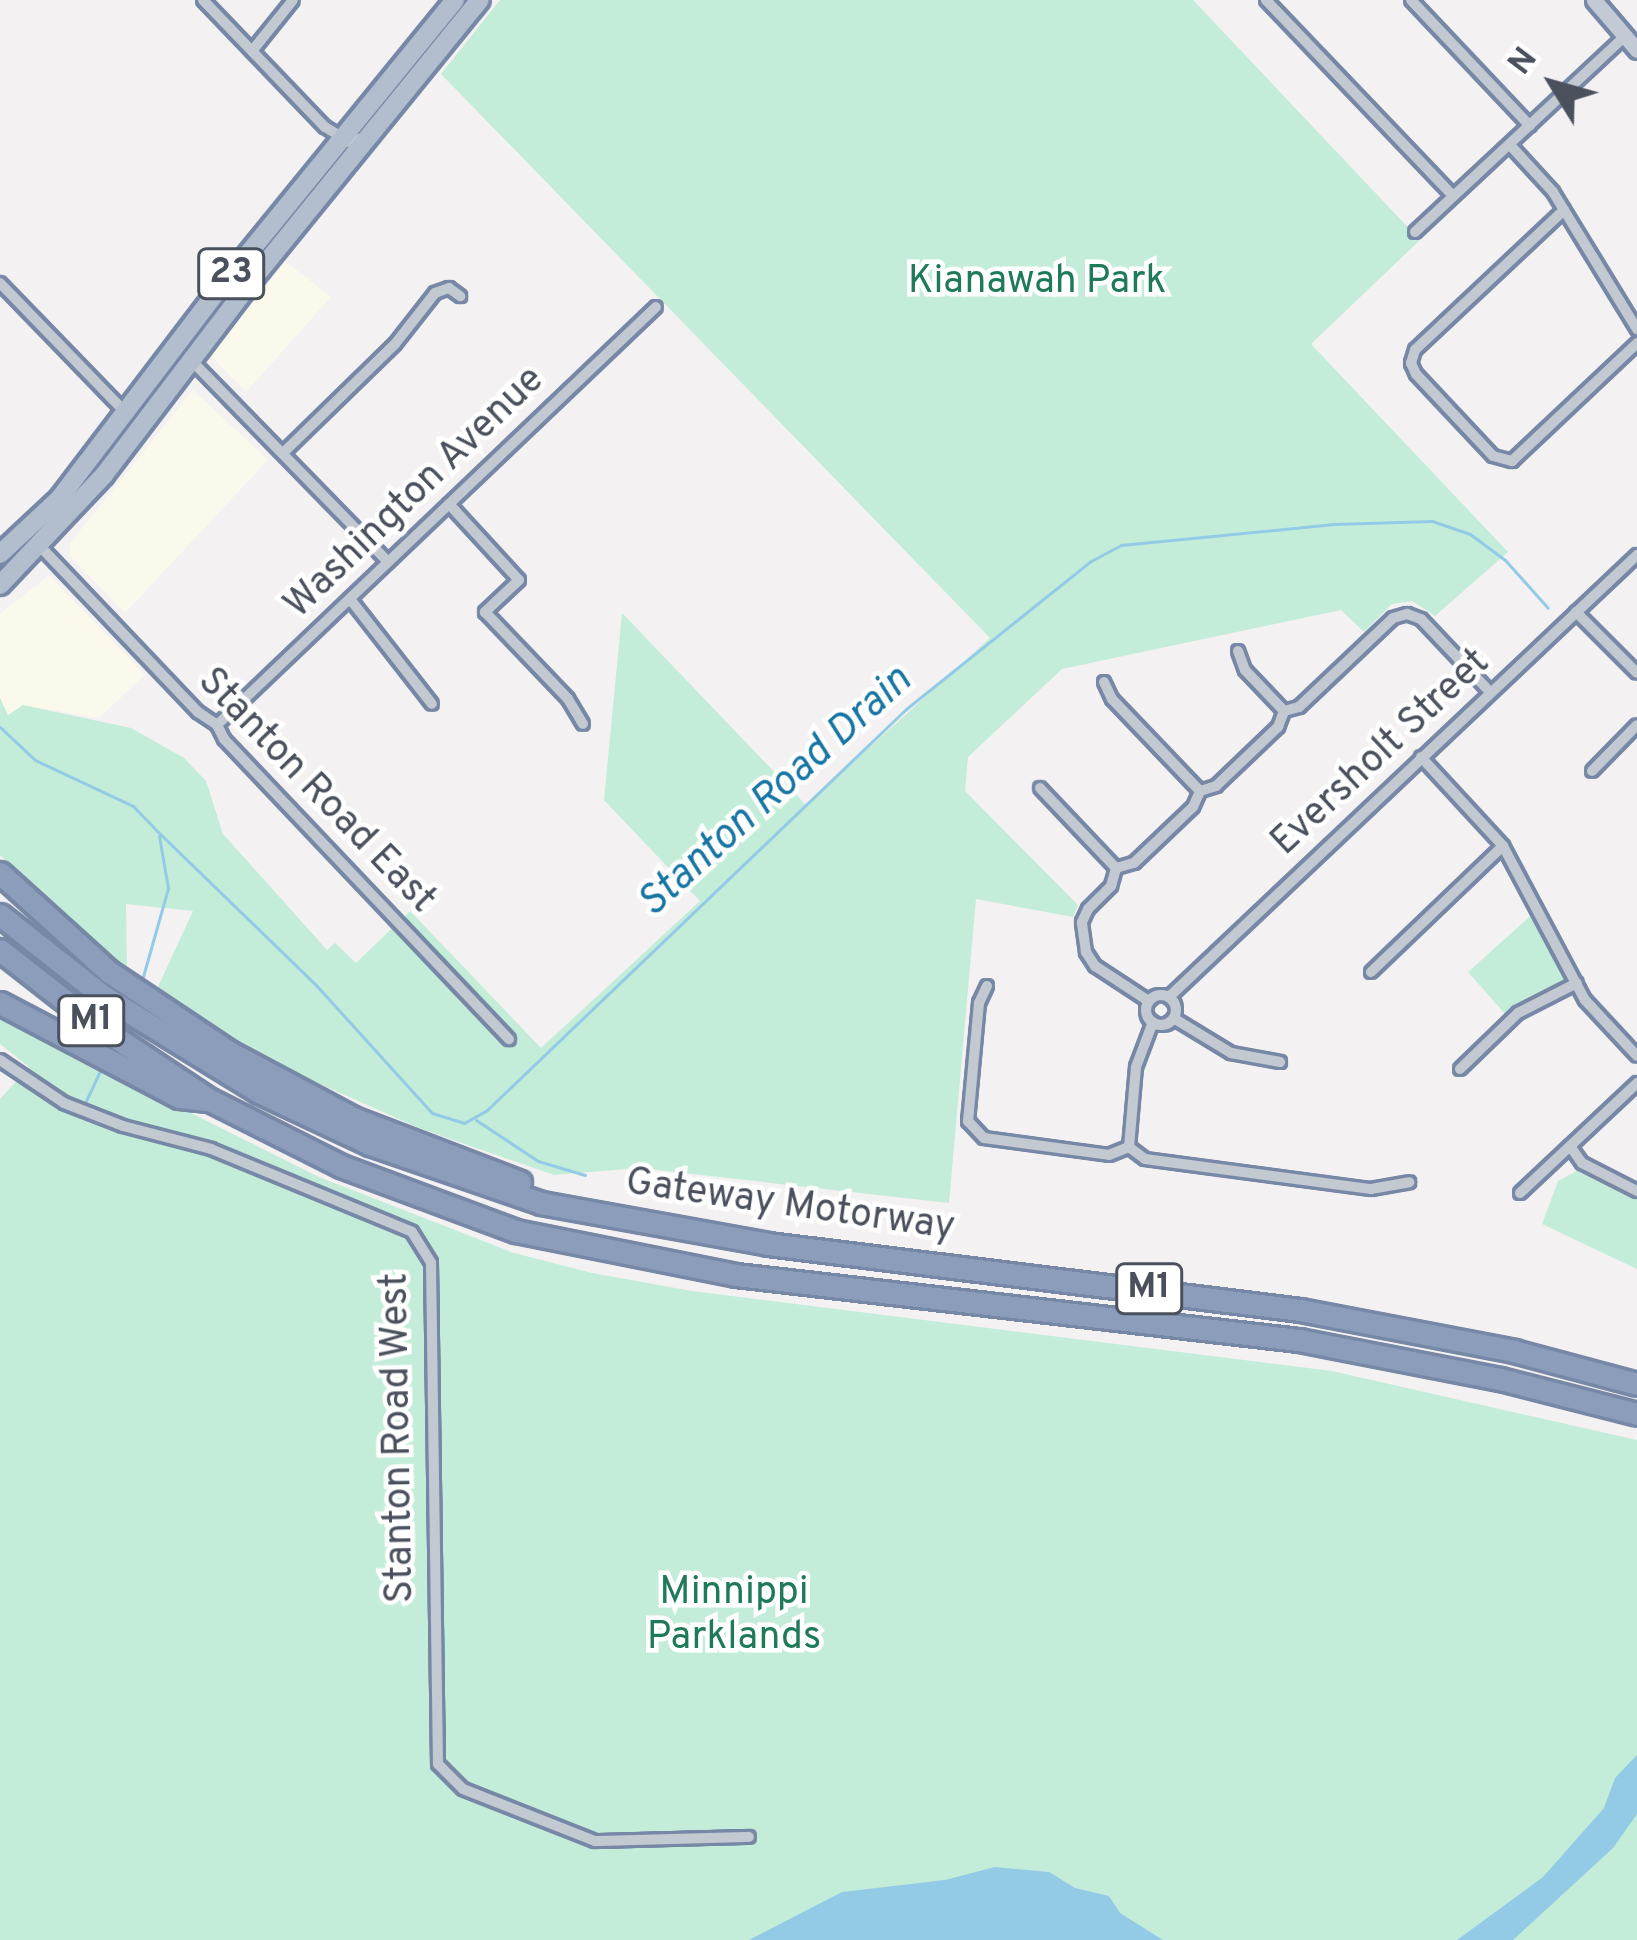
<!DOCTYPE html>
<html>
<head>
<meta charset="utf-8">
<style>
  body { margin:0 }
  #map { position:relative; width:1637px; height:1940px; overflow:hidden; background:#f3f1f1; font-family:Overpass,sans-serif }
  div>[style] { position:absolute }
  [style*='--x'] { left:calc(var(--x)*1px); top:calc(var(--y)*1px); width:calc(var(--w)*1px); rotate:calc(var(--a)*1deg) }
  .commercial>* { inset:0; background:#fbf9ec }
  .green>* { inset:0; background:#c3edd8 }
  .water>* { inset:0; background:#93cbe6 }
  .stream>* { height:3px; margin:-1.5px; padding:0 1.5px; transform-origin:1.5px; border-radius:1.5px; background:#93cbe6 }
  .roads { filter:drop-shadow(3px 0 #7788a7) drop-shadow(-3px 0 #7788a7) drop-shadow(0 3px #7788a7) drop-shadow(0 -3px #7788a7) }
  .minor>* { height:10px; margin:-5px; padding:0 5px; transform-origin:5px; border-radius:5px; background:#c2c9d1 }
  .minor>.ring { margin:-5px; padding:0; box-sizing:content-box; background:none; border:10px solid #c2c9d1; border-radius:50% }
  .secondary>* { height:15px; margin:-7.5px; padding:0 7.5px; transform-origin:7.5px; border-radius:7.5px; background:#c3cad6 }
  .primary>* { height:18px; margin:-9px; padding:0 9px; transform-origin:9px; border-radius:9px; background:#b2bdcd }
  .motorway>* { height:21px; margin:-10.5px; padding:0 10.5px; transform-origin:10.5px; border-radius:10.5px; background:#8c9dbb }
  span { translate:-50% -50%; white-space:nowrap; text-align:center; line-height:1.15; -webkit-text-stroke:9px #fff; paint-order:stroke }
  .shield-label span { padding:3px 9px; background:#fff; border:3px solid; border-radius:9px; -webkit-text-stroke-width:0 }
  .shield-label { font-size:36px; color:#4a515d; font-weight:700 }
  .park-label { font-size:39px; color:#1e7a57 }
  .street-label { font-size:39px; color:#4a515d }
  .water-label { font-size:42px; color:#1775a3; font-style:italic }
  .north { position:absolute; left:1493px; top:24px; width:120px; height:120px; -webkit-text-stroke:9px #fff; paint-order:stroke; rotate:307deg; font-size:33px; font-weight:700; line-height:48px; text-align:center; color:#4a515d }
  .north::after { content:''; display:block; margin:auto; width:42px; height:54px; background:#4a515d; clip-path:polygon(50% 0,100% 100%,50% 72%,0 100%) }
</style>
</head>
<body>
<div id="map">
  <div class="commercial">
    <div style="clip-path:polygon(285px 261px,331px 297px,246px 392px,211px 356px)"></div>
    <div style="clip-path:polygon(193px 390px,268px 460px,125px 613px,70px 556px,70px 543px)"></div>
    <div style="clip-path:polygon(49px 575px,145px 675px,99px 718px,23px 705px,8px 716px,0 698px,0 614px)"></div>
  </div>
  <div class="green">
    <div style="clip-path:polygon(500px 0,1193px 0,1420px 240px,1311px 344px,1508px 552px,1435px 616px,1412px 601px,1392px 604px,1364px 632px,1341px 610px,1062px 669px,968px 757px,965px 791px,1078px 905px,1073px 917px,976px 899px,949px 1203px,639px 1168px,554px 1175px,419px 1128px,266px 1060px,156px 991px,193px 911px,126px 904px,127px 970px,0 855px,0 698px,8px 715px,23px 705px,131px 728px,184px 758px,206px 781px,223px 834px,327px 950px,335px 943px,356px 963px,410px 911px,541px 1048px,700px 901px,604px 800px,622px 613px,806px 805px,990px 638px,441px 74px)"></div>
    <div style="clip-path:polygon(1535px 912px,1568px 979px,1506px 1015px,1468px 972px)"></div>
    <div style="clip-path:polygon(0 1018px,319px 1177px,514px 1253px,592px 1273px,692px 1291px,1332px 1371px,1637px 1440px,1637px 1940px,0 1940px,0 1099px,29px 1067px,0 1044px)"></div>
    <div style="clip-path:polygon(1577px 1171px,1637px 1199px,1637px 1269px,1542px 1224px,1558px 1181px)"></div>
  </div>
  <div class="water">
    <div style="clip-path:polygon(1637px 1755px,1637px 1814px,1613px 1848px,1513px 1940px,1457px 1940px,1543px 1877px,1604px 1808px,1615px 1778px)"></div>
    <div style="clip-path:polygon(995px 1867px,1049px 1872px,1075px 1888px,1109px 1896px,1120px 1913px,1163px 1940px,749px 1940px,842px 1892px,945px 1880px)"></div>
  </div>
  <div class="stream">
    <div style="--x:0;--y:727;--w:48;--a:43.3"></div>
    <div style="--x:35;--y:760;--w:108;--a:25.1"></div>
    <div style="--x:133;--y:806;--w:30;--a:46"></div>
    <div style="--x:155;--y:829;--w:224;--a:44.1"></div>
    <div style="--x:316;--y:985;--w:173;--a:47.8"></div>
    <div style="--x:432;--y:1113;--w:34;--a:17"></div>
    <div style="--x:464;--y:1123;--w:26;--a:-29"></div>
    <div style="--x:487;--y:1110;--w:580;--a:-43.74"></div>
    <div style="--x:906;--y:709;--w:237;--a:-38.7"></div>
    <div style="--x:1091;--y:561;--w:34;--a:-28"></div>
    <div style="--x:1121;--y:545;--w:214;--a:-5.6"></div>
    <div style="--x:1334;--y:524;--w:98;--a:-1.8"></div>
    <div style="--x:1432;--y:521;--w:40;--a:18.9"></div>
    <div style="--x:1470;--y:534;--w:44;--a:36.6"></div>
    <div style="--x:1505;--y:560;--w:64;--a:48.1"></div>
    <div style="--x:142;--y:980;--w:96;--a:-74.2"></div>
    <div style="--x:168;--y:888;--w:53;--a:-99.8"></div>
    <div style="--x:85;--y:1103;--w:38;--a:-65"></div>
    <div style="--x:476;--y:1120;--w:74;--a:33.5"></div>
    <div style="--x:538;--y:1161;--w:49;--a:16.6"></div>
  </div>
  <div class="roads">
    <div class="minor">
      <div style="--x:203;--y:0;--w:176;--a:46.2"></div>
      <div style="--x:325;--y:127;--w:29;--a:31"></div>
      <div style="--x:350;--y:142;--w:19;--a:-18"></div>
      <div style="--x:1266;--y:0;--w:271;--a:46.3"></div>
      <div style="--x:1411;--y:0;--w:173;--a:46.6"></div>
      <div style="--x:252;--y:51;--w:65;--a:-51.2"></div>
      <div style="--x:1510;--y:145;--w:64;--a:47.5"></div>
      <div style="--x:1553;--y:192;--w:161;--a:58.5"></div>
      <div style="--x:1564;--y:210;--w:204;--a:136.8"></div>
      <div style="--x:1415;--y:350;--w:14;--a:107"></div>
      <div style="--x:1411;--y:363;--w:12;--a:66"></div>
      <div style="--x:1416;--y:374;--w:112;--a:46.8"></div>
      <div style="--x:1493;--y:456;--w:20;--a:15"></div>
      <div style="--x:1512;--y:461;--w:172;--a:-43.3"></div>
      <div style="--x:1415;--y:232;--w:289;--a:-43"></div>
      <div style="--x:0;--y:283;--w:182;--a:45.9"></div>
      <div style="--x:191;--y:360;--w:282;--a:45.7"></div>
      <div style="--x:284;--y:452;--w:155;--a:-44.2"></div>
      <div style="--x:395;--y:344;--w:65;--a:-51.9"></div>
      <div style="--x:435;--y:293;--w:15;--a:-20"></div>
      <div style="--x:449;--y:288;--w:14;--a:36"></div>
      <div style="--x:449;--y:504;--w:103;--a:47.4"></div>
      <div style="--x:519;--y:580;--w:47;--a:136.7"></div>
      <div style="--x:485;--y:612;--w:120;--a:46.3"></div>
      <div style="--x:568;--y:699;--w:29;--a:59"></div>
      <div style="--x:36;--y:542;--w:235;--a:46.4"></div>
      <div style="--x:198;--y:712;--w:23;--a:34"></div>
      <div style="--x:217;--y:725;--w:16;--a:63"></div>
      <div style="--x:224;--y:739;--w:414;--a:46.5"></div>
      <div style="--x:350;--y:599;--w:133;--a:52"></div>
      <div style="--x:1576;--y:612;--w:86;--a:45"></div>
      <div style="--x:1238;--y:651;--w:20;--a:70"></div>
      <div style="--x:1245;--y:670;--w:57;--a:46.4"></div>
      <div style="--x:1104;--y:682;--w:19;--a:65"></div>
      <div style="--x:1112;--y:699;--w:127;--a:46.3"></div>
      <div style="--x:217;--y:725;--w:606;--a:-43.6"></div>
      <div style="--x:1421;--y:757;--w:121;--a:47.3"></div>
      <div style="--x:1503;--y:846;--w:174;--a:62"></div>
      <div style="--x:1585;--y:1000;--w:76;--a:47.1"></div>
      <div style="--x:1592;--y:771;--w:64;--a:-45.6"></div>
      <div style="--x:1040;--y:788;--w:110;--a:46.5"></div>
      <div style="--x:1371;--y:972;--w:182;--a:-43.7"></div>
      <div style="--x:987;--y:986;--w:19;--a:115"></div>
      <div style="--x:979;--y:1003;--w:119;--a:95.3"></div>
      <div style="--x:968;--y:1121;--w:23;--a:47"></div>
      <div style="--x:984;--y:1138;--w:126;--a:7.7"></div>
      <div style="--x:1109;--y:1155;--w:22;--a:-22"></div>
      <div style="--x:1129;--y:1147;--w:20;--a:37"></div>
      <div style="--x:1145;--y:1159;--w:228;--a:7.6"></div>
      <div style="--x:1371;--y:1189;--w:39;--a:-10"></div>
      <div class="ring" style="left:1146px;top:995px;width:20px;height:20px"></div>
      <div style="--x:1169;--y:997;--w:644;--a:-43.36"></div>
      <div style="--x:1147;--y:1000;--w:62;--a:-146.8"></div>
      <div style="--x:1095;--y:966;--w:17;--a:-123"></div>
      <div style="--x:1086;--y:952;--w:30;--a:-98"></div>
      <div style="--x:1082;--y:922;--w:14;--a:-65"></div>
      <div style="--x:1088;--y:909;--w:33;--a:-45"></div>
      <div style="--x:1111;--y:886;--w:19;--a:-74"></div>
      <div style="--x:1116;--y:868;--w:19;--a:-16"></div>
      <div style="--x:1134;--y:863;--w:81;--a:-43.5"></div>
      <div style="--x:1193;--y:807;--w:17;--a:-66"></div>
      <div style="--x:1200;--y:791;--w:17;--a:-17"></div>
      <div style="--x:1216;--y:786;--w:86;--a:-43.6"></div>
      <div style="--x:1278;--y:727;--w:17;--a:-69"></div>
      <div style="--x:1284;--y:711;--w:16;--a:-15"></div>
      <div style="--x:1299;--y:707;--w:129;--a:-43.4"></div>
      <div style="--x:1393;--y:618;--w:15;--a:-16"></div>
      <div style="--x:1407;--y:614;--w:15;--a:20"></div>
      <div style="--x:1421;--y:619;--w:100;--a:46.6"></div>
      <div style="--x:1175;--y:1019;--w:66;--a:31.3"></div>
      <div style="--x:1231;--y:1053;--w:50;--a:10.4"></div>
      <div style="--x:0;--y:1060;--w:77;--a:33.9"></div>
      <div style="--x:64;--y:1103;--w:63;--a:21.3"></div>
      <div style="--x:123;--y:1126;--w:91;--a:14.6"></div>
      <div style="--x:211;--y:1149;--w:217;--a:22.4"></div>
      <div style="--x:412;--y:1232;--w:36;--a:58"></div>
      <div style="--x:431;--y:1263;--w:501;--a:89.2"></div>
      <div style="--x:438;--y:1764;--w:35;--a:45"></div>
      <div style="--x:463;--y:1789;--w:142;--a:21.5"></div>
      <div style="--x:595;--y:1841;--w:154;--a:-1.5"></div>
      <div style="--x:1460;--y:1069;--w:81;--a:-44"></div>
      <div style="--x:1518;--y:1013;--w:66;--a:-27"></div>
      <div style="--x:1570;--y:1146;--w:21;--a:55"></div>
      <div style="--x:1582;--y:1163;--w:62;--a:27"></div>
      <div style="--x:1129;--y:1147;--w:80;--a:-85"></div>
      <div style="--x:1136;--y:1067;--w:48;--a:-69.3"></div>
      <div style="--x:1520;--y:1193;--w:161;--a:-43.2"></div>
    </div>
    <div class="secondary">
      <div style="--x:1594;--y:0;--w:66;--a:49.3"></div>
    </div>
    <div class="primary">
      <div style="--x:0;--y:554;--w:81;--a:-43"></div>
      <div style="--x:59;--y:499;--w:259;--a:-52.7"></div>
      <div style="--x:216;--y:293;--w:378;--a:-50.8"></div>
      <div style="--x:0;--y:585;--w:151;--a:-46.6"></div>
      <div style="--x:104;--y:475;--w:259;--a:-52.7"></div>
      <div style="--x:261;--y:269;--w:347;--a:-50.9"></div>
    </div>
    <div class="motorway">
      <div style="--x:0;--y:873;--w:146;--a:42.2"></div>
      <div style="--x:108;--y:971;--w:148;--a:33.7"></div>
      <div style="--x:231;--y:1053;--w:138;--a:28"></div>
      <div style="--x:353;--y:1118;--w:179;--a:21"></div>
      <div style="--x:0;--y:915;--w:131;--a:38.2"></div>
      <div style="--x:103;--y:996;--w:183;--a:31.6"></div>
      <div style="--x:259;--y:1092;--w:123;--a:25.1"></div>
      <div style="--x:370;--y:1144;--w:181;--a:19"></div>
      <div style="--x:541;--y:1203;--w:231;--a:10.2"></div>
      <div style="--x:768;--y:1244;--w:536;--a:7.07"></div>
      <div style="--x:1300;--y:1310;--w:218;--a:10.8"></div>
      <div style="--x:1514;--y:1351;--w:127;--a:15"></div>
      <div style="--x:0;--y:950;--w:115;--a:38"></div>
      <div style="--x:91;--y:1021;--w:143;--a:33.6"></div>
      <div style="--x:210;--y:1100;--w:147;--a:26.7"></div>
      <div style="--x:341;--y:1166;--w:187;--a:20.4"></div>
      <div style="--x:516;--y:1231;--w:224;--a:11.3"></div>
      <div style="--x:736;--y:1275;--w:567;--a:6.59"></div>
      <div style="--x:1299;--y:1340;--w:205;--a:11"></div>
      <div style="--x:1500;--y:1379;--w:141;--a:14.3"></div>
      <div style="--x:0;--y:1003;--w:202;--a:27.7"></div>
      <div style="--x:179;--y:1097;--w:31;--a:6"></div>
    </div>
  </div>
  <div class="shield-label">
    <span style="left:231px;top:274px">23</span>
    <span style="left:91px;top:1021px">M1</span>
    <span style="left:1149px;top:1289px">M1</span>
  </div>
  <div class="park-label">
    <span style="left:1037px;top:283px">Kianawah Park</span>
    <span style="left:734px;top:1617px">Minnippi<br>Parklands</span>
  </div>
  <div class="street-label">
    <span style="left:416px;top:494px;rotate:-44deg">Washington Avenue</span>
    <span style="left:1382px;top:754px;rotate:-43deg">Eversholt Street</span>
    <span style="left:315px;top:792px;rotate:46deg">Stanton Road East</span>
    <span style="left:790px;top:1207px;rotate:8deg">Gateway Motorway</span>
    <span style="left:400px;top:1438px;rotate:-91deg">Stanton Road West</span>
  </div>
  <div class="water-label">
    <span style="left:776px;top:793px;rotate:-42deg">Stanton Road Drain</span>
  </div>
  <div class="north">N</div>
</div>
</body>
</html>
